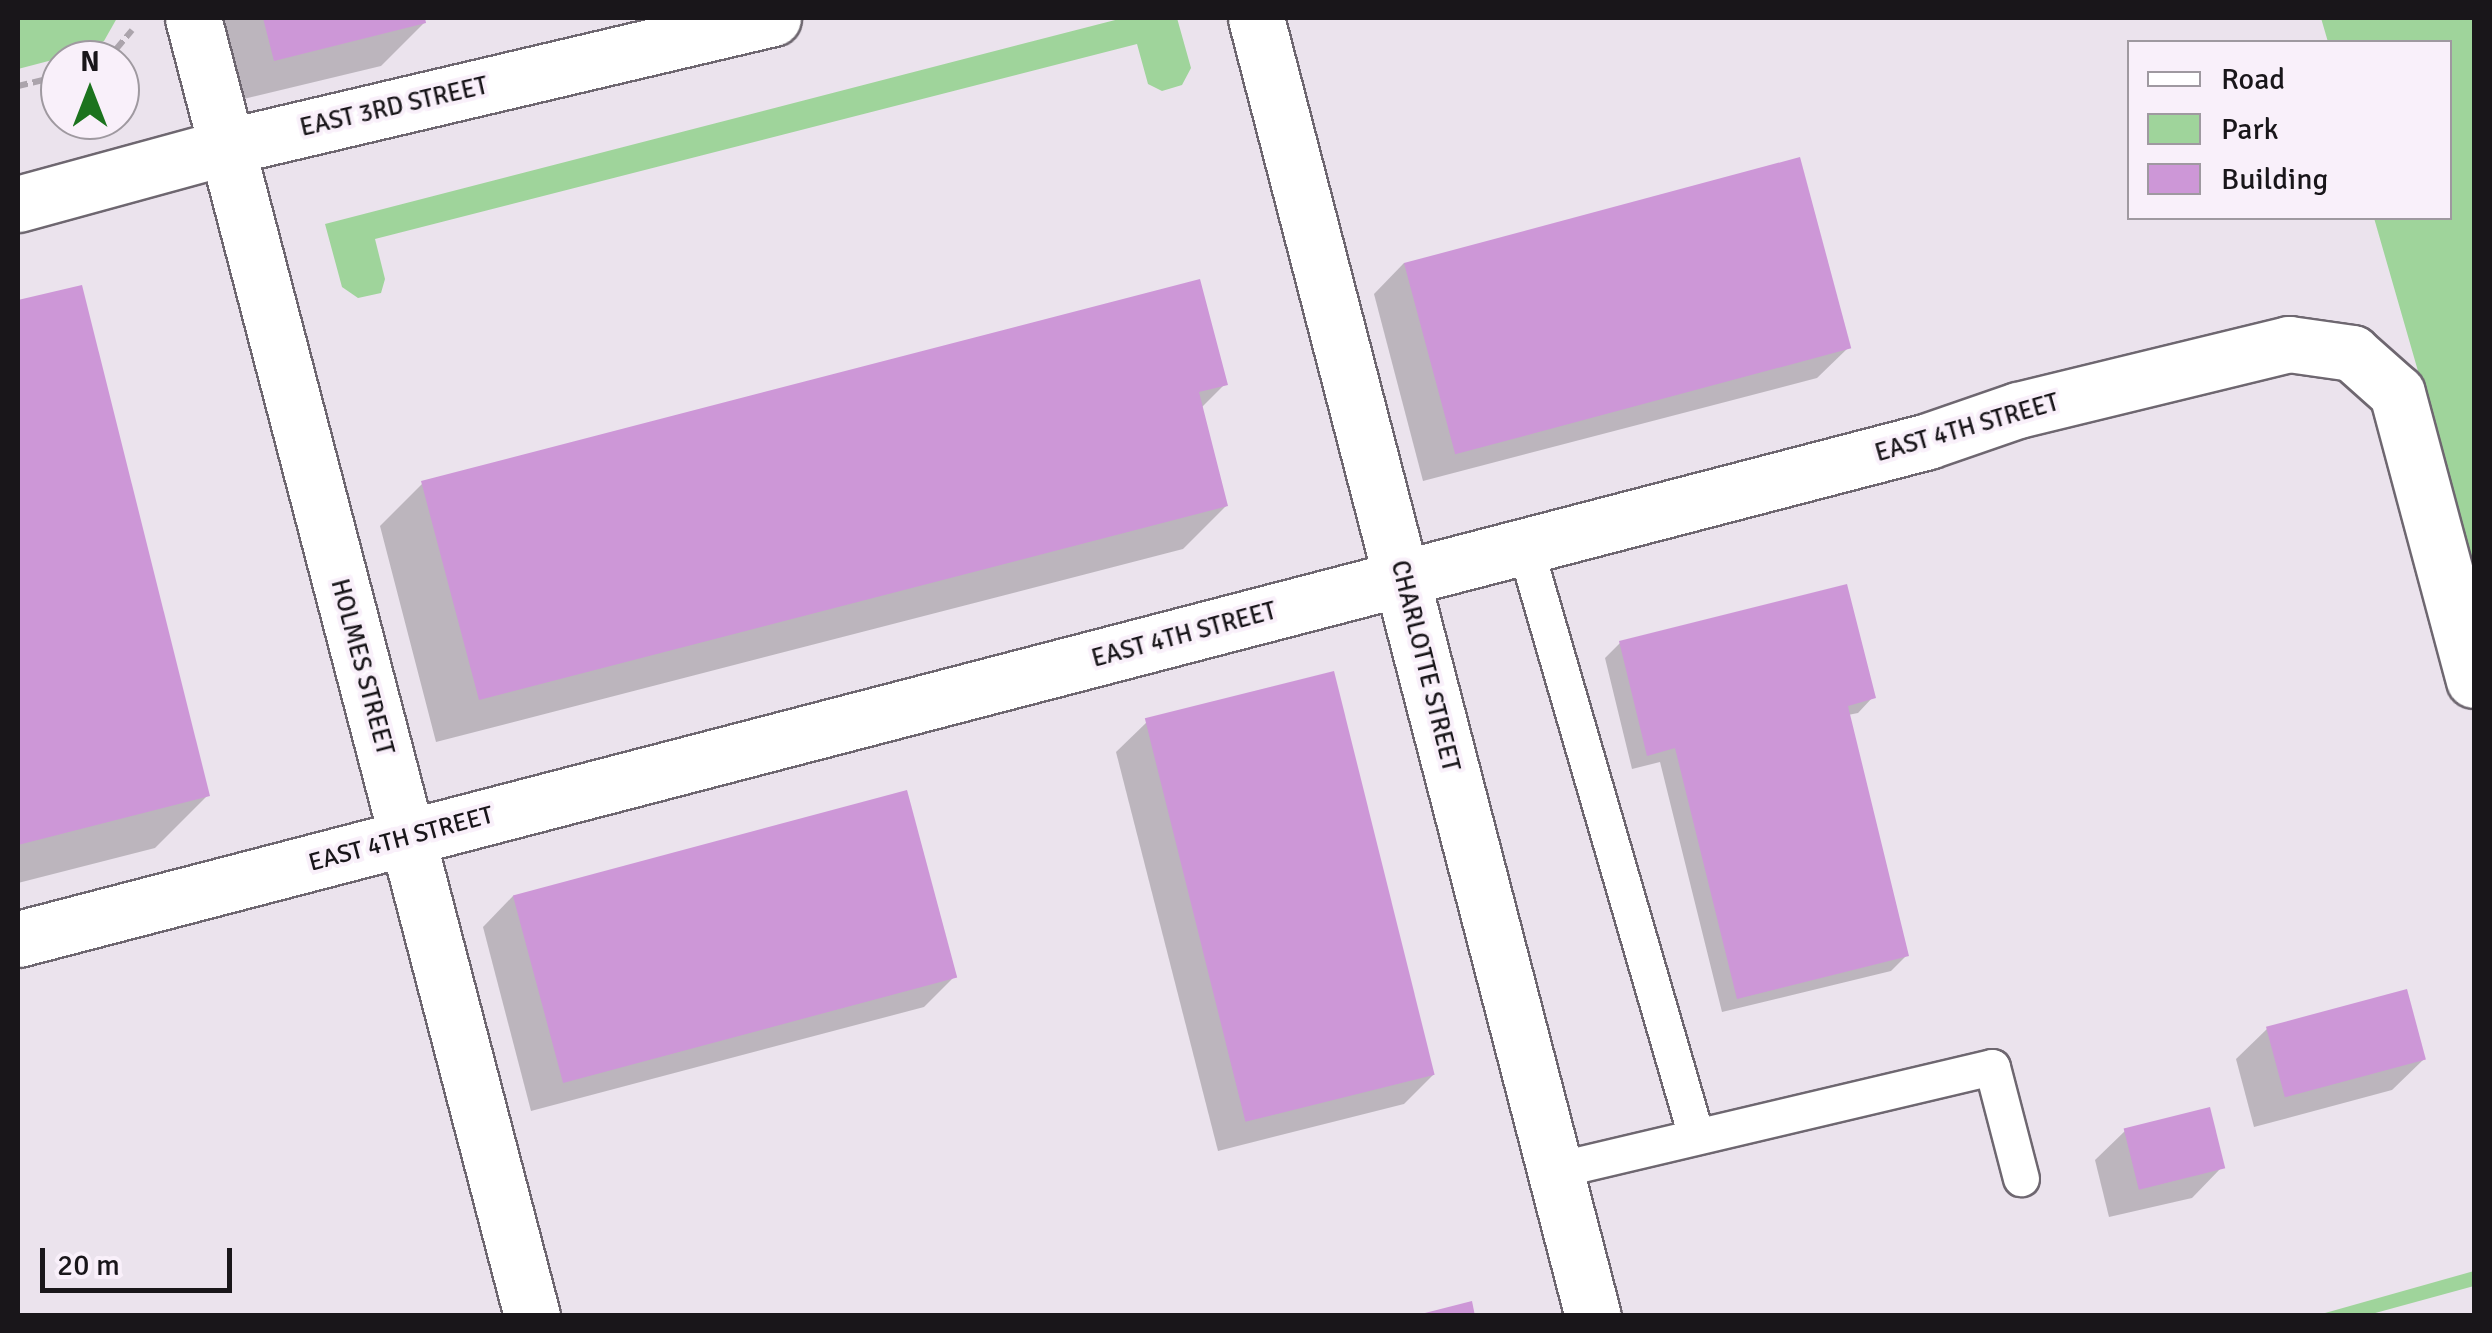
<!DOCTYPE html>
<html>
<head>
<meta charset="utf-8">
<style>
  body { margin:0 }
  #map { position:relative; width:2492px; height:1333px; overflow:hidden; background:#ebe3ed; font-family:Signika,sans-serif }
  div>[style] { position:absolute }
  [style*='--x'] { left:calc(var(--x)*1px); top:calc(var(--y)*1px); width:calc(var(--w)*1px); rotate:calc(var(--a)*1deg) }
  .green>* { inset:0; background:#9fd49b }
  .shadow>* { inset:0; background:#0003 }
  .building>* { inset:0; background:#cd97d7; transform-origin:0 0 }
  .path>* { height:6px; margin-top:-3px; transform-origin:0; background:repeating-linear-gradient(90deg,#aba4ac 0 10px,transparent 0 15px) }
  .roads { filter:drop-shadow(2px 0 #6e6770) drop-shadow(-2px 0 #6e6770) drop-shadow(0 2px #6e6770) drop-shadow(0 -2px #6e6770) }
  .service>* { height:35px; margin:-17.5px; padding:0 17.5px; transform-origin:17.5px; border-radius:17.5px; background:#fff }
  .minor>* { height:55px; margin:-27.5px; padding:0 27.5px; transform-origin:27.5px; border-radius:27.5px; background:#fff }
  .tertiary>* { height:55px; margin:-27.5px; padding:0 27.5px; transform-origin:27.5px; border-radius:27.5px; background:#fff }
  span { translate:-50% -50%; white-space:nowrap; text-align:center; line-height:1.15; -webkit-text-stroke:8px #f9f0fa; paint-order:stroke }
  .street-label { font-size:25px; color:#19161a }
  .frame { position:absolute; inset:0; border:20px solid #19161a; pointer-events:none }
  .legend { position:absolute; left:2127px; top:40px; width:325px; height:180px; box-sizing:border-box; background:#f9f0fa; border:2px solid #9f99a0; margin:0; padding:12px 18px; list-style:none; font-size:30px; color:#19161a }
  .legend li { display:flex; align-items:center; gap:20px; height:50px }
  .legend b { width:50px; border:2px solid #9f99a0 }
  .north { position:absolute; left:40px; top:40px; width:100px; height:100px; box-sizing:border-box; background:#f9f0fa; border:2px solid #9f99a0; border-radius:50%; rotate:0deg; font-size:28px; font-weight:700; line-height:40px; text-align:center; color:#19161a }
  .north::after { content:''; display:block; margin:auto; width:35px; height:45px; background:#1c731e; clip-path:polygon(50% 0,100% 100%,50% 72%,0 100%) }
  .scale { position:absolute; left:40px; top:1248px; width:192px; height:45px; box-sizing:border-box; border:5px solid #19161a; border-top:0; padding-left:12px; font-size:30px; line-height:35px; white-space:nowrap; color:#19161a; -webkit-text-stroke:8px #f9f0fa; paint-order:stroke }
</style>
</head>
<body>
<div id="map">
  <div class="green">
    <div style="clip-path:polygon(18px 18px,117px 18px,104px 41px,83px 52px,18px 69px)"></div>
    <div style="clip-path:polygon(1123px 18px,1177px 18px,1191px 68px,1182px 85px,1162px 91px,1148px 84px,1137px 44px,375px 239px,385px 279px,381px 293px,358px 298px,342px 287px,325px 224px)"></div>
    <div style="clip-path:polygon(2321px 18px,2474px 18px,2474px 566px,2374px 218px,2450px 218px,2450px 42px,2328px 42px)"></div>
    <div style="clip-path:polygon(2474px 1271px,2474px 1286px,2368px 1315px,2318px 1315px)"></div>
  </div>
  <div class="shadow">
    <div style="clip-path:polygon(210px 18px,422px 18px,424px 23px,381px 66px,231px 102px)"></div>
    <div style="clip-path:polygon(1404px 263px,1848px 348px,1817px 378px,1423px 481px,1374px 294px)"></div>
    <div style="clip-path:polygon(80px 288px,208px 795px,155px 848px,18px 883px,18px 303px)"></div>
    <div style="clip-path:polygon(1225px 384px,1200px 409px,1226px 506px,1183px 549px,436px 742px,380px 526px,423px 483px)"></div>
    <div style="clip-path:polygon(1620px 643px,1873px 697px,1858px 713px,1848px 715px,1907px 955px,1891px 971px,1722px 1012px,1660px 762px,1632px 769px,1605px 658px)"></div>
    <div style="clip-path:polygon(1147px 722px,1434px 1074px,1404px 1104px,1218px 1151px,1116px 752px)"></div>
    <div style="clip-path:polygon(513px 896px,954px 977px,924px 1007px,531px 1111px,483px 927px)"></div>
    <div style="clip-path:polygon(2267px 1029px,2423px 1060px,2392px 1090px,2254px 1127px,2236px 1059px)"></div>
    <div style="clip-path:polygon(2126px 1130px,2222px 1167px,2192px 1198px,2109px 1217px,2095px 1160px)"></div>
  </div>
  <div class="building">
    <div style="clip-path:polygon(263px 18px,425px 18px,426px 23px,274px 61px)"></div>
    <div style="left:1800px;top:157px;width:198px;height:410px;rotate:75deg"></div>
    <div style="clip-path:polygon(1200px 279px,1228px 385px,1199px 392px,1228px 506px,479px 700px,421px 481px)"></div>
    <div style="clip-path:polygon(82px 285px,210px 796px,18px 845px,18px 300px)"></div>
    <div style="clip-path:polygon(1847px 584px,1876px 698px,1848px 706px,1909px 956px,1737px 999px,1675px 748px,1647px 756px,1619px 641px)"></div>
    <div style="left:1334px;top:671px;width:416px;height:195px;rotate:76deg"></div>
    <div style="left:907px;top:790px;width:194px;height:408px;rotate:75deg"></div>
    <div style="left:2407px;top:989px;width:73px;height:146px;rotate:75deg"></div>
    <div style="left:2210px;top:1107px;width:63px;height:89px;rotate:76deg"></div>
    <div style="clip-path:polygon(1472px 1301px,1475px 1316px,1422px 1316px,1421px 1314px)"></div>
  </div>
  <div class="path">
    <div style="--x:107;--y:60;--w:39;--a:-50"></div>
    <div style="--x:18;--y:86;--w:43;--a:-13.4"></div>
  </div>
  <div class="roads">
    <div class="service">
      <div style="--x:1525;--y:547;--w:613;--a:73.81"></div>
      <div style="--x:1556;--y:1170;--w:448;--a:-13.3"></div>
      <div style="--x:1992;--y:1067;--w:115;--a:75.4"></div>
    </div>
    <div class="minor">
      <div style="--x:193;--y:18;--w:1342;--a:75.36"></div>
      <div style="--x:1256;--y:18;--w:1341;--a:75.45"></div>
      <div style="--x:18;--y:939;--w:1974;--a:-14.61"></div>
      <div style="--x:1928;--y:441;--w:95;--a:-19"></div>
      <div style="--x:2018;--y:410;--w:279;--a:-13.7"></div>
      <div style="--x:2289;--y:344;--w:64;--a:8.1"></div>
      <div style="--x:2352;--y:353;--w:60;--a:41.6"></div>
      <div style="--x:2397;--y:393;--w:297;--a:75"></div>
    </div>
    <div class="tertiary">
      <div style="--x:18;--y:204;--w:216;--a:-15.3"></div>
      <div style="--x:226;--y:147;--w:562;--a:-13.27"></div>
    </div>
  </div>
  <div class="street-label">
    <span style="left:394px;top:107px;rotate:-13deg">EAST 3RD STREET</span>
    <span style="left:1967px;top:428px;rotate:-16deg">EAST 4TH STREET</span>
    <span style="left:1184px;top:635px;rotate:-15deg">EAST 4TH STREET</span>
    <span style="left:1425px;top:666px;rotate:76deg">CHARLOTTE STREET</span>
    <span style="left:362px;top:667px;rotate:75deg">HOLMES STREET</span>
    <span style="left:401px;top:839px;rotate:-15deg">EAST 4TH STREET</span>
  </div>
  <div class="frame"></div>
  <ul class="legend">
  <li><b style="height:12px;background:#fff"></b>Road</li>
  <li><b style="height:28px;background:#9fd49b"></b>Park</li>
  <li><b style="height:28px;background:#cd97d7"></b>Building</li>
  </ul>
  <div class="north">N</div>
  <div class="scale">20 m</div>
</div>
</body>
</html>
